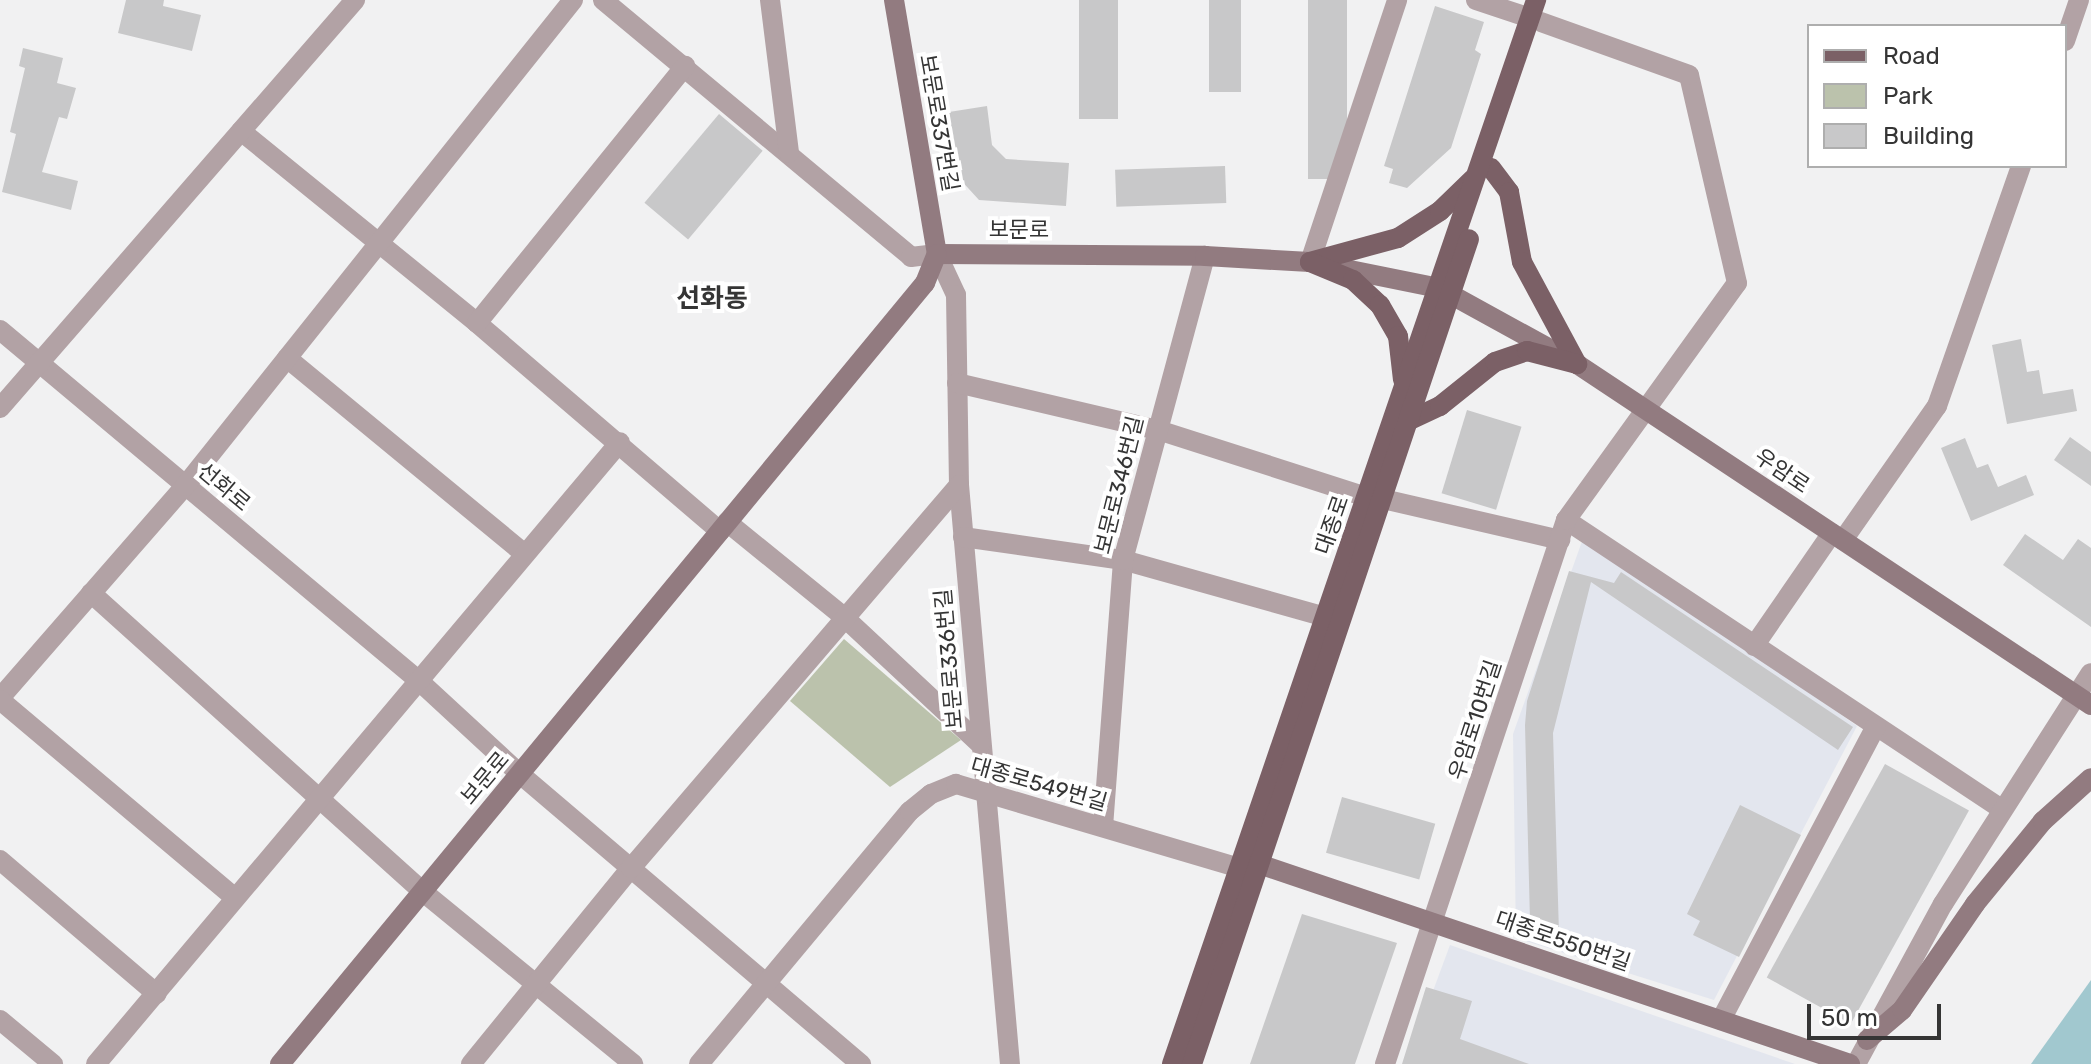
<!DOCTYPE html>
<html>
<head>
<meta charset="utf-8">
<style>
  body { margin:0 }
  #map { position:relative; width:2091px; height:1064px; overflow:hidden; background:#f1f1f2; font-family:Rubik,"Noto Sans KR",sans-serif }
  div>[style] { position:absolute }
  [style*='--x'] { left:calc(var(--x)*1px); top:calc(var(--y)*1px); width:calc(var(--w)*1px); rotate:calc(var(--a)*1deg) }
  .built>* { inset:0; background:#e3e6ee }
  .green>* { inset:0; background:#bbc2ac }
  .water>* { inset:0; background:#a1c8cf }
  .building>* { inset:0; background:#c8c8c9; transform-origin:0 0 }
  .street>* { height:20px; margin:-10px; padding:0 10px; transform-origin:10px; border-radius:10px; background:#b2a2a5 }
  .secondary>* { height:20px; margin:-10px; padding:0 10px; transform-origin:10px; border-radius:10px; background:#927b80 }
  .primary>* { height:20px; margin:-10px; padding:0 10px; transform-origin:10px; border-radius:10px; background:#7b6066 }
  span { translate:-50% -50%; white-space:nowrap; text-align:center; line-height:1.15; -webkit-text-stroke:8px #fff; paint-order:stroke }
  .street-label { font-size:22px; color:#353535 }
  .quarter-label { font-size:26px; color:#353535; font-weight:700 }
  .legend { position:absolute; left:1807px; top:24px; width:260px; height:144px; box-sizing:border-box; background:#fff; border:2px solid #aeaeae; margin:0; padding:10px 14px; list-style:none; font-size:24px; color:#353535 }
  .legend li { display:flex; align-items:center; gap:16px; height:40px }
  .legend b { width:40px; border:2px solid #aeaeae }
  .scale { position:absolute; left:1807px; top:1004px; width:134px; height:36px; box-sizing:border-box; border:4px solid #353535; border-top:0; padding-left:10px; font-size:24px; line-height:28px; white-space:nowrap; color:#353535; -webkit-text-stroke:6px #fff; paint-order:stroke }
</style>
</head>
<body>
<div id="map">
  <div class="built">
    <div style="clip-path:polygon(1585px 533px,1857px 726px,1714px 1000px,1516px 938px,1513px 734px)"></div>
    <div style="clip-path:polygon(1450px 945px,1795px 1064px,1406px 1064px)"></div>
  </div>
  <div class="green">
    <div style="clip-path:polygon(844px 639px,961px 740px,890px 787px,790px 701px)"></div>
  </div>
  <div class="water">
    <div style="clip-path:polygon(2091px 980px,2091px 1064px,2031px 1064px)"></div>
  </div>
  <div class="building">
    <div style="clip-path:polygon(126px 0,164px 0,163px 6px,201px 15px,192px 51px,118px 33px)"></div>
    <div style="left:1079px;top:0;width:39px;height:119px"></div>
    <div style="left:1209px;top:0;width:32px;height:92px"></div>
    <div style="left:1308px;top:0;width:39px;height:179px"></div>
    <div style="clip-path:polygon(1435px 6px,1484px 22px,1475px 50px,1481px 54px,1451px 148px,1407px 188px,1389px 183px,1393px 169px,1384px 166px)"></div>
    <div style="clip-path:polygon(23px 48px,63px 58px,57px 83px,76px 88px,67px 119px,59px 117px,42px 172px,78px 181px,71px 210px,2px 192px,16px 134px,10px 132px,25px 68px,19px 66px)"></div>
    <div style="clip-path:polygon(987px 106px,992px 145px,1006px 159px,1069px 163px,1066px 206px,979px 200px,958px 177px,949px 112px)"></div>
    <div style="left:719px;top:114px;width:57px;height:116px;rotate:40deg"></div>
    <div style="left:1225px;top:166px;width:37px;height:110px;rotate:88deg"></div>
    <div style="clip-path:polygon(2021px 339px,2027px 372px,2039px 370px,2043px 394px,2073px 389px,2077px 411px,2007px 424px,1992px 345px)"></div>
    <div style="left:1467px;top:410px;width:57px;height:87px;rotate:17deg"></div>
    <div style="clip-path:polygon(2070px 437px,2091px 452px,2091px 486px,2054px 460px)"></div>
    <div style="clip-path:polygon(1965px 438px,1977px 468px,1988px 464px,1998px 487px,2026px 475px,2034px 495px,1971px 521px,1941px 448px)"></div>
    <div style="clip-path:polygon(2025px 534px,2063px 560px,2078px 539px,2091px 548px,2091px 627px,2003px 565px)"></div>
    <div style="clip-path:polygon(1569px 571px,1614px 583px,1621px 572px,1853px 727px,1838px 750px,1591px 582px,1553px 733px,1559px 933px,1530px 921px,1525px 725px,1527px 701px)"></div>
    <div style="left:1885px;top:764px;width:96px;height:244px;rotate:29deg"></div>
    <div style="left:1342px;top:797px;width:97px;height:58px;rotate:16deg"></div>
    <div style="clip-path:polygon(1740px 805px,1801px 835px,1739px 957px,1693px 935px,1700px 921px,1687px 914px)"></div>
    <div style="clip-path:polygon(1302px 914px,1397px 943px,1355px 1064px,1250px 1064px)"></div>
    <div style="clip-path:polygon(1426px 987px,1472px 1001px,1460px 1039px,1529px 1064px,1402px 1064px)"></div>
  </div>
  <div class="street">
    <div style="--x:603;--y:0;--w:401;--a:39.8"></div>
    <div style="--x:911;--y:257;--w:26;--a:-7"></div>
    <div style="--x:937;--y:254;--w:45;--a:65.1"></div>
    <div style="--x:956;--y:295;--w:190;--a:89.1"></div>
    <div style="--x:959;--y:485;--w:581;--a:84.97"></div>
    <div style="--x:770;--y:0;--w:154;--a:82.9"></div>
    <div style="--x:1476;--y:0;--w:57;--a:18.4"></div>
    <div style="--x:2065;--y:41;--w:43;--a:-71.1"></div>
    <div style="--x:241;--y:131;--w:304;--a:39.1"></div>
    <div style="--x:477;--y:323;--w:320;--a:40.6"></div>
    <div style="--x:1310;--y:262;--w:276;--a:-71.6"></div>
    <div style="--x:477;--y:323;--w:331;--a:-51"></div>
    <div style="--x:0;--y:330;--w:545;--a:39.94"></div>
    <div style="--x:418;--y:680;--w:139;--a:42.7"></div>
    <div style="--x:520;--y:774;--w:448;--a:40.4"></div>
    <div style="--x:287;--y:358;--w:308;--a:39.5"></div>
    <div style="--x:957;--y:383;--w:206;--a:13.2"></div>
    <div style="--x:1158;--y:430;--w:219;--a:17.8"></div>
    <div style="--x:0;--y:408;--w:541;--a:-48.97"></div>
    <div style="--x:1383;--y:499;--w:182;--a:13"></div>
    <div style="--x:1566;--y:520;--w:524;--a:33.57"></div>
    <div style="--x:727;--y:522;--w:152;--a:39.1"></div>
    <div style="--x:845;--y:618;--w:185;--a:43"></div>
    <div style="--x:963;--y:537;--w:162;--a:8.2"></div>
    <div style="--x:1123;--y:560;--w:211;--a:15.7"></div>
    <div style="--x:1843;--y:540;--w:164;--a:-55"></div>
    <div style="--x:1937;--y:406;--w:254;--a:-70.7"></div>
    <div style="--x:91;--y:593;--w:445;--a:42"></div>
    <div style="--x:422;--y:891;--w:273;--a:39.3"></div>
    <div style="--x:1754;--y:646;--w:137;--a:-55.4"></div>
    <div style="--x:0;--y:698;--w:281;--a:-48.9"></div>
    <div style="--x:185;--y:486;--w:622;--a:-51.4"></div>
    <div style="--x:0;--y:700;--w:306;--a:40.1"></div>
    <div style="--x:1103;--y:827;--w:268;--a:-85.7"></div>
    <div style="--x:1123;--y:560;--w:315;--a:-74.9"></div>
    <div style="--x:0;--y:860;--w:206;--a:40.5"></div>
    <div style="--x:0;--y:1020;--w:69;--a:39.7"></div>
    <div style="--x:1721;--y:1020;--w:332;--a:-62.2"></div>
    <div style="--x:96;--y:1064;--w:813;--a:-49.89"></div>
    <div style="--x:471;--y:1064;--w:253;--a:-50.8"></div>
    <div style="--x:631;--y:868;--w:504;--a:-49.42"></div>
    <div style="--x:699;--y:1064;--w:329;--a:-50.2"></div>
    <div style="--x:910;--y:811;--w:27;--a:-39"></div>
    <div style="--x:931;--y:794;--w:27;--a:-22"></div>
    <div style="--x:956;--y:784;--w:295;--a:16.5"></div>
    <div style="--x:1385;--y:1064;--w:573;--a:-71.6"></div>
    <div style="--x:1566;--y:520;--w:292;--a:-54.2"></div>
    <div style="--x:1737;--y:283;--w:213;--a:-103"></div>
    <div style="--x:1689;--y:75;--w:157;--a:-160.3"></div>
    <div style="--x:1856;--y:1064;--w:182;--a:-61.5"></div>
    <div style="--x:1943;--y:904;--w:274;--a:-57.4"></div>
  </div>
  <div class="secondary">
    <div style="--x:894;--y:0;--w:258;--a:80.4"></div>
    <div style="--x:937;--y:254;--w:268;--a:0.4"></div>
    <div style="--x:1205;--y:256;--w:105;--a:3.3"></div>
    <div style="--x:1310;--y:262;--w:132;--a:11.4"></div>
    <div style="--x:1439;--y:288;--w:158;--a:28.8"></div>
    <div style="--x:1577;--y:364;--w:617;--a:33.56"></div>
    <div style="--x:1259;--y:864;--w:624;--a:18.7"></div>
    <div style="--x:1867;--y:1040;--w:46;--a:-40.6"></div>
    <div style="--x:1902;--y:1010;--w:129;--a:-55.4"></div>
    <div style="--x:1975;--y:904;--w:107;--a:-50.7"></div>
    <div style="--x:2043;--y:821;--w:64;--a:-41.9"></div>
    <div style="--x:280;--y:1064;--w:1013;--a:-50.45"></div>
    <div style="--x:925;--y:283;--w:31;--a:-68"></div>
  </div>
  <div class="primary">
    <div style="--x:1491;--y:168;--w:30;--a:53"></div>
    <div style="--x:1509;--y:192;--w:71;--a:79.5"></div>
    <div style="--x:1522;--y:262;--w:116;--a:61.7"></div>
    <div style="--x:1310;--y:262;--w:91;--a:-15.3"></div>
    <div style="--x:1398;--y:238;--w:50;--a:-32.7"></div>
    <div style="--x:1440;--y:211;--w:46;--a:-44.1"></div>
    <div style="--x:1310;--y:262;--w:47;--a:22.7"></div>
    <div style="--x:1353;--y:280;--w:37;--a:43"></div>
    <div style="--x:1380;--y:305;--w:36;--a:60"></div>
    <div style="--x:1398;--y:336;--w:44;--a:83.5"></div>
    <div style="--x:1410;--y:420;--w:33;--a:-25"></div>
    <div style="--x:1440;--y:406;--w:70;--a:-38.7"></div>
    <div style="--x:1495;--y:362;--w:34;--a:-19"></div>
    <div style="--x:1527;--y:351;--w:52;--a:14.6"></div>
    <div style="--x:1172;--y:1064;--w:1125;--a:-71.11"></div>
    <div style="--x:1192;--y:1064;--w:870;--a:-71.44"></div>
  </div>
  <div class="street-label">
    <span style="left:939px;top:123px;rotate:80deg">보문로337번길</span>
    <span style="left:1019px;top:230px">보문로</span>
    <span style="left:1782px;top:471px;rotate:34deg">우암로</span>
    <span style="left:1119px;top:485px;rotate:-76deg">보문로346번길</span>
    <span style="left:224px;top:487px;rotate:40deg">선화로</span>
    <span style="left:1332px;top:525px;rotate:-71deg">대종로</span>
    <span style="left:949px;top:659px;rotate:-95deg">보문로336번길</span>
    <span style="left:1475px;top:720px;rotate:-72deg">우암로10번길</span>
    <span style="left:485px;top:778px;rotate:-50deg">보문로</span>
    <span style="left:1039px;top:784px;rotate:16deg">대종로549번길</span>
    <span style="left:1563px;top:941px;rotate:19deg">대종로550번길</span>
  </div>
  <div class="quarter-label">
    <span style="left:712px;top:299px">선화동</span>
  </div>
  <ul class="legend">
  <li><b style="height:10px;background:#7b6066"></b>Road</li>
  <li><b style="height:22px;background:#bbc2ac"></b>Park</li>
  <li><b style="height:22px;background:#c8c8c9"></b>Building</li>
  </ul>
  <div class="scale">50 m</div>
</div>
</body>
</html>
